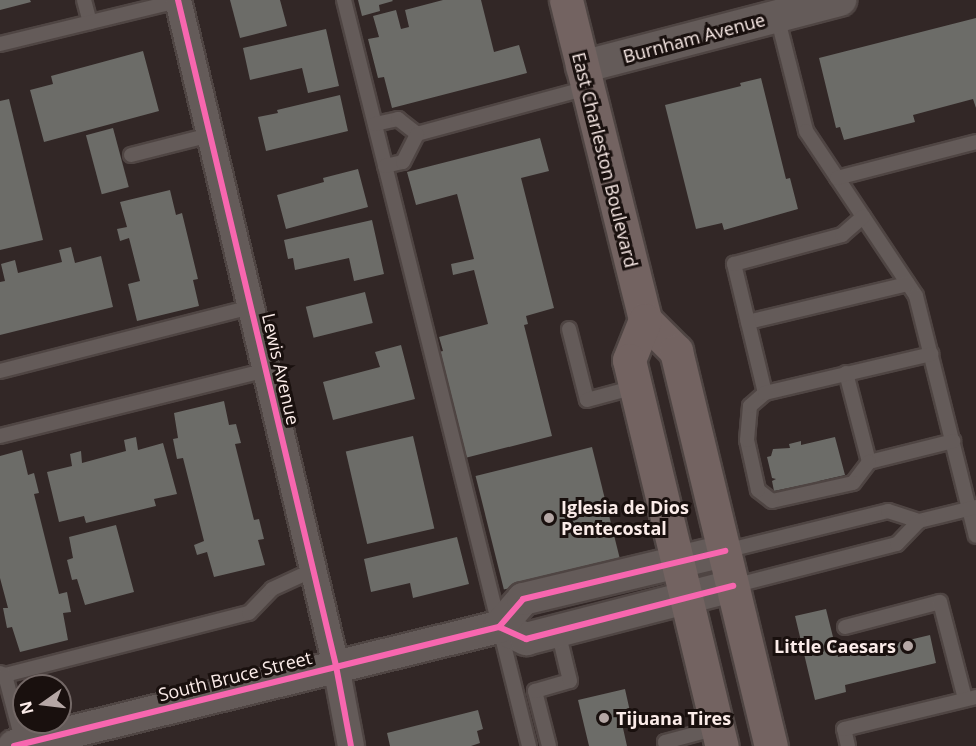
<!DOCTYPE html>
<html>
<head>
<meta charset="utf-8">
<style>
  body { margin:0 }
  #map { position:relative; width:976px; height:746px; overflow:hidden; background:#322726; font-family:"Open Sans",sans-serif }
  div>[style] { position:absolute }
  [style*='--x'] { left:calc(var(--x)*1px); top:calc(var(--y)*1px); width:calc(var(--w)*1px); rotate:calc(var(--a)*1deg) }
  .building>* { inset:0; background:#6c6c68; transform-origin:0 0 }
  .roads { filter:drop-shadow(2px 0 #4f4543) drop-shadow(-2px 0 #4f4543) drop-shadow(0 2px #4f4543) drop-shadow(0 -2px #4f4543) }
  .service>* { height:14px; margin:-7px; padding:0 7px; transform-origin:7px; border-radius:7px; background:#645b59 }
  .minor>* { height:26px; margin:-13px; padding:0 13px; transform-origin:13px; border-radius:13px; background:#645b59 }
  .tertiary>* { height:32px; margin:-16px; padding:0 16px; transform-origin:16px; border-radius:16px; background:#645b59 }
  .primary>* { height:33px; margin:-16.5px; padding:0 16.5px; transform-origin:16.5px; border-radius:16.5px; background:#736361 }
  .cycleway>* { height:6px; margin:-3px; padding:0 3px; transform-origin:3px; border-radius:3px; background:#f766af }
  .dots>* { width:16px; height:16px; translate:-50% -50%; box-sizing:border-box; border:3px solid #19100e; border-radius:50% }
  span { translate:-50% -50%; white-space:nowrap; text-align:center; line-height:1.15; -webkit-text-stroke:6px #19100e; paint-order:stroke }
  .street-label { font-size:18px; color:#fbece9 }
  .poi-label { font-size:18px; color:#fbece9; font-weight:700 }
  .left { translate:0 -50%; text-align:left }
  .right { translate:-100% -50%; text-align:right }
  .north { position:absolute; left:12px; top:674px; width:60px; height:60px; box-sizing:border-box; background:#19100e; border:2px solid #736866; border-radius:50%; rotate:256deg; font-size:16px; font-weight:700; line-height:24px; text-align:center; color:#fbece9 }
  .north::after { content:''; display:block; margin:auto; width:21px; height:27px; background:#b5a7a5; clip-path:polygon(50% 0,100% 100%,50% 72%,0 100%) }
</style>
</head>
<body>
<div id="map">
  <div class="building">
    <div style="clip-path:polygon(0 0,30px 0,31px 2px,0 10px)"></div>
    <div style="clip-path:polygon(230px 0,280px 0,287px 26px,240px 38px)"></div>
    <div style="clip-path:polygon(358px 0,392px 0,393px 1px,379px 5px,380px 11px,362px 16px)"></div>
    <div style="clip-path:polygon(443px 0,481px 0,494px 52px,519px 45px,527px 73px,392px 108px,384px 77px,378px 78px,368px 39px,379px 37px,373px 16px,396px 10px,401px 29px,409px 27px,405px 10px)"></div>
    <div style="clip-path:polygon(976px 18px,976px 108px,973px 99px,913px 115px,915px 122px,844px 140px,840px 127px,836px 128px,819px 58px)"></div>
    <div style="clip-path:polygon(326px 29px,339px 86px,308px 93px,302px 68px,250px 80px,243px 48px)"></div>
    <div style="clip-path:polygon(143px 51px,159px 111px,44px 142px,30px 90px,53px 84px,51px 76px)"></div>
    <div style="clip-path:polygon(761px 78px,786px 179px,790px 178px,798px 209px,724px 230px,722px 223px,696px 229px,665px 105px,741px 86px,740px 83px)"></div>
    <div style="clip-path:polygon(340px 95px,348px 131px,266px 151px,258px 117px,278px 113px,277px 110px)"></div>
    <div style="clip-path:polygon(9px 99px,43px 240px,0 250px,0 101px)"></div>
    <div style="left:113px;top:128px;width:61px;height:28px;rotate:75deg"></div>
    <div style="clip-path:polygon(540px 138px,549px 171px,521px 178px,554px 308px,526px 316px,528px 324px,524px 325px,552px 436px,465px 458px,438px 352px,443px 351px,439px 337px,488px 324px,474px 270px,453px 275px,451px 264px,474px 259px,457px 194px,416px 205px,407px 172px)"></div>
    <div style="clip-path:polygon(358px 169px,368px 207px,286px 229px,277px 195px,324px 182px,323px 178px)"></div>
    <div style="clip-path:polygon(170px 190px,176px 215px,182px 213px,198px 279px,193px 280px,199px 306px,137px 321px,128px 284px,140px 281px,129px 238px,120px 241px,117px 229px,127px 227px,120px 202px)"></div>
    <div style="clip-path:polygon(372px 220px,384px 274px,354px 281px,349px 258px,295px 270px,293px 258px,288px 259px,284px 240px)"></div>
    <div style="clip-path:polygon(71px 247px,75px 263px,101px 256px,113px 307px,0 335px,0 282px,5px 281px,1px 264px,15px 260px,18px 273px,62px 262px,59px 250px)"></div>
    <div style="left:365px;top:292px;width:32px;height:61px;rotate:76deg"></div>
    <div style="clip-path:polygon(401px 345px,415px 399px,333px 420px,323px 382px,380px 367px,375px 352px)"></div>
    <div style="clip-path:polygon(224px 401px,229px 425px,236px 424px,241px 443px,235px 444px,254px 520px,259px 519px,264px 539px,258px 540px,265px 565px,214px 577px,207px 552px,197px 555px,194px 545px,204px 541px,183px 458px,177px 459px,173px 439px,178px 438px,174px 413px)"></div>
    <div style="left:413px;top:436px;width:95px;height:69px;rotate:77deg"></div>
    <div style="clip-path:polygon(136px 437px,138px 450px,163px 443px,177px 494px,154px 499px,156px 506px,86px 523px,84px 516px,59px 522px,47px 472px,72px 466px,70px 454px,81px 451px,82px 463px,126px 451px,124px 440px)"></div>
    <div style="clip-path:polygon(835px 437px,845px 475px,819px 481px,821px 489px,805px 493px,803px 485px,774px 491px,772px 481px,776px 479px,772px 478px,767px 457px,771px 456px,773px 449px,790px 448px,789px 444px,801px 441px,801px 445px)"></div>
    <div style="left:592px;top:447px;width:117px;height:120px;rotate:76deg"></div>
    <div style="clip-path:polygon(22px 450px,28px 475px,34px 473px,39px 493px,34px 494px,59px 594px,67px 592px,71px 612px,63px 613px,68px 640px,20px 652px,12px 627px,7px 628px,3px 608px,8px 608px,0 578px,0 456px)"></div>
    <div style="clip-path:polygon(116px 525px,134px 592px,85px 605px,77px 579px,72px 580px,67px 560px,73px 558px,69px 537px)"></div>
    <div style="clip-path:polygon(457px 537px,469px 584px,413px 598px,410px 583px,371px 592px,364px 559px)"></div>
    <div style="clip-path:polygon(826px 609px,838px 657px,930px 635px,936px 663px,845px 685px,846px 692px,815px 700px,795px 616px)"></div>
    <div style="clip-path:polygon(625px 689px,631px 716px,621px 719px,627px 746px,589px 746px,578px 700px)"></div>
    <div style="clip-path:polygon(478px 710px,483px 729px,477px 731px,480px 743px,471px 746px,390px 746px,387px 733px)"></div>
  </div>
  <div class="roads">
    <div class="service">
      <div style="--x:84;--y:0;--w:23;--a:75"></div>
      <div style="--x:344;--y:0;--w:769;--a:76.07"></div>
      <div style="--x:777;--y:16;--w:119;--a:75.8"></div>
      <div style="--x:806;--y:131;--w:198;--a:56.3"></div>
      <div style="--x:916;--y:296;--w:247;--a:76"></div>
      <div style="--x:0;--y:44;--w:183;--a:-13.6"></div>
      <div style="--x:375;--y:124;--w:24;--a:-12"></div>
      <div style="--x:398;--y:119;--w:24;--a:38"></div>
      <div style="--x:417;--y:134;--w:177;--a:-15.1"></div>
      <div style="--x:131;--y:155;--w:81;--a:-14.2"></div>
      <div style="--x:385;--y:166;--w:18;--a:-13"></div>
      <div style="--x:403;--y:162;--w:31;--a:-63"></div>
      <div style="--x:837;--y:178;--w:144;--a:-14.5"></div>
      <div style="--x:748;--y:322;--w:164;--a:-13.4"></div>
      <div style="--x:569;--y:329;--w:73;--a:75.8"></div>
      <div style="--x:587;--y:400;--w:50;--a:-15.2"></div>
      <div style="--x:0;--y:371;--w:259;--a:-14.3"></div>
      <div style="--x:846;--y:373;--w:92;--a:75.5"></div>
      <div style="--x:869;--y:462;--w:87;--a:-14"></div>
      <div style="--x:765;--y:393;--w:133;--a:-103.5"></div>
      <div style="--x:734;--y:264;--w:112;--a:-15"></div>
      <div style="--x:842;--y:235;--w:28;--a:-41"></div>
      <div style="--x:0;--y:436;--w:274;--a:-13.9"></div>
      <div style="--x:869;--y:462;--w:26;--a:127"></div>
      <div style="--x:853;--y:483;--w:83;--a:167.5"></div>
      <div style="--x:772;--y:501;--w:18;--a:-142"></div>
      <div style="--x:758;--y:490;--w:51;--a:-102.4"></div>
      <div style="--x:747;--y:440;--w:34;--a:-85"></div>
      <div style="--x:750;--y:406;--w:20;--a:-41"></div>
      <div style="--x:765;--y:393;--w:171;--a:-13.2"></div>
      <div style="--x:725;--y:551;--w:168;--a:-13.8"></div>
      <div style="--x:888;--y:511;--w:33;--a:18"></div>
      <div style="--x:919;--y:521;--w:59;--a:-13.8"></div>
      <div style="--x:733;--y:586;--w:169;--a:-14.4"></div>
      <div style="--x:897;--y:544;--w:32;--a:-46"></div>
      <div style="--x:845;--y:627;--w:98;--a:-14.7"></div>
      <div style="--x:940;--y:602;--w:100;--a:75.5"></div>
      <div style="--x:0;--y:673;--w:5;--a:22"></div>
      <div style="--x:5;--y:675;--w:252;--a:-14.3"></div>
      <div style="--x:249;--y:613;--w:33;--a:-46"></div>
      <div style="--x:272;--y:589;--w:45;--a:-24.9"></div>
      <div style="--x:5;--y:675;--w:70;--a:75.2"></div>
      <div style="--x:549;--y:746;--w:57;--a:-104.3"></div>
      <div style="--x:535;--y:691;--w:36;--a:-16"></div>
      <div style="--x:570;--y:681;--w:51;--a:-103.5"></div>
      <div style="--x:666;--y:746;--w:4;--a:-104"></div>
      <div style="--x:665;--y:742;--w:54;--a:-15.1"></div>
      <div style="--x:848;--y:746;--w:17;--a:-103"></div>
      <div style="--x:844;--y:729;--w:136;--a:-13.6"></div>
    </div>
    <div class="minor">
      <div style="--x:178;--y:0;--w:684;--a:76.65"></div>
      <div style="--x:336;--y:666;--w:81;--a:79.4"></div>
    </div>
    <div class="tertiary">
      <div style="--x:582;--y:67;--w:267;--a:-14.6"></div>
      <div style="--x:499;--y:627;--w:30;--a:24"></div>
      <div style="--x:526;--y:639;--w:214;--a:-14.4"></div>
      <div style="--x:14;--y:746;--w:499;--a:-13.8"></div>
      <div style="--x:499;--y:627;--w:37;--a:-49"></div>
      <div style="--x:523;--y:599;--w:208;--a:-13.4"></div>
    </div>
    <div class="primary">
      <div style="--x:566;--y:0;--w:330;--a:76.1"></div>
      <div style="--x:645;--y:320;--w:44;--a:45"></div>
      <div style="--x:676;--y:351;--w:406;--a:76.5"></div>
      <div style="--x:645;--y:320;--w:43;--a:111.8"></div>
      <div style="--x:629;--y:360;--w:397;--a:76.5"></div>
    </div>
  </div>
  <div class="cycleway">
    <div style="--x:178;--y:0;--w:684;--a:76.65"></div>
    <div style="--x:336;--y:666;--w:81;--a:79.4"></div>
    <div style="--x:499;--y:627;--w:30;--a:24"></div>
    <div style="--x:526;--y:639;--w:214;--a:-14.4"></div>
    <div style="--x:14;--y:746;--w:499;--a:-13.8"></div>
    <div style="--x:499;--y:627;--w:37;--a:-49"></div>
    <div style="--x:523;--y:599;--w:208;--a:-13.4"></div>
  </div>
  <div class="dots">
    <div style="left:549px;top:518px;background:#b5a7a5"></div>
    <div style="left:908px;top:646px;background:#b5a7a5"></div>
    <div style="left:604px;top:718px;background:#b5a7a5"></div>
  </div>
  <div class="street-label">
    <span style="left:694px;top:38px;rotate:-15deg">Burnham Avenue</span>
    <span style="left:605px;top:160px;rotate:76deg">East Charleston Boulevard</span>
    <span style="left:281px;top:369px;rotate:77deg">Lewis Avenue</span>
    <span style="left:235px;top:676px;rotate:-14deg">South Bruce Street</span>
  </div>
  <div class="poi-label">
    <span class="left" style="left:561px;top:518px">Iglesia de Dios<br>Pentecostal</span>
    <span class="right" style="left:896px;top:646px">Little Caesars</span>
    <span class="left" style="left:616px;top:718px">Tijuana Tires</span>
  </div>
  <div class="north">N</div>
</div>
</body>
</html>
